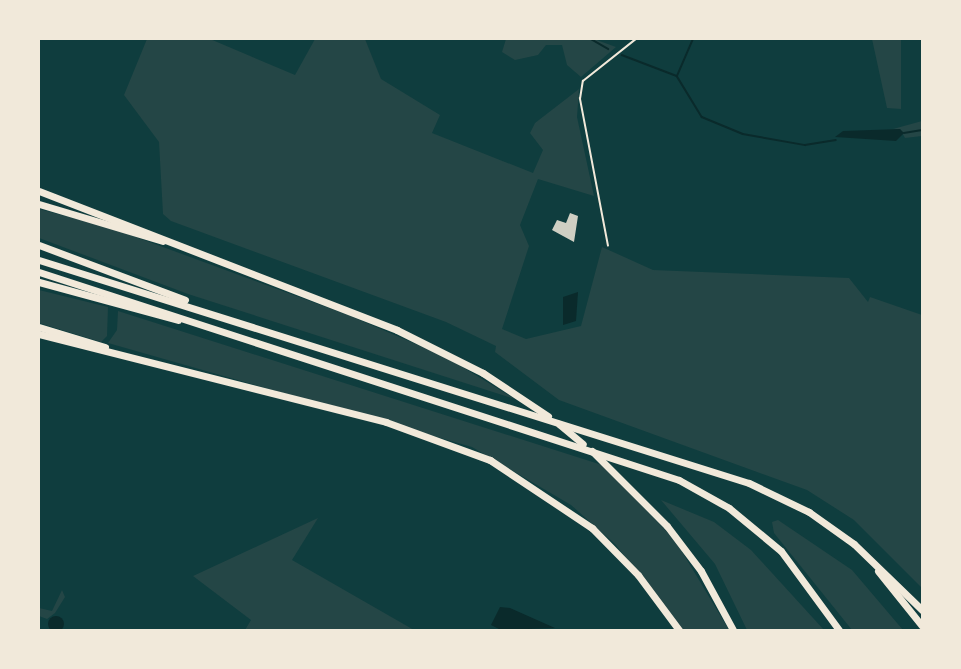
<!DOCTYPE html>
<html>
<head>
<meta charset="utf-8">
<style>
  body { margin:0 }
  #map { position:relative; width:961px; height:669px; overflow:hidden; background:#0f3d3e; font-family:Montserrat,sans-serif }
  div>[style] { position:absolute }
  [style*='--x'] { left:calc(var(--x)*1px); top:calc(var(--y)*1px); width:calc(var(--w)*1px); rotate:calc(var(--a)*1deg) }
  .green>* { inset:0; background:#244646 }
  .water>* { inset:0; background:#0a2a2b }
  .round { border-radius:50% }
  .stream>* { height:1.5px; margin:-0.75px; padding:0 0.75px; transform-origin:0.75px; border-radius:0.75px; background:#0a2a2b }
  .building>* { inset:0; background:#cfcfc3 }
  .service>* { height:1.5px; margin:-0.75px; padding:0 0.75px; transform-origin:0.75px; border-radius:0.75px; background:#f1e9da }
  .motorway>* { height:7px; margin:-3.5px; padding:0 3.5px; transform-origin:3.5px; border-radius:3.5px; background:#f1e9da }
  span { translate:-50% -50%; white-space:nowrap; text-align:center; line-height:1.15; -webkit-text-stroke:4.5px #f1e9da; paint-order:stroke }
  .frame { position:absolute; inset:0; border:40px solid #f1e9da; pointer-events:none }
</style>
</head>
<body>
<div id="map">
  <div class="green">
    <div style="clip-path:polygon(147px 39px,210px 39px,295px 75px,315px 39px,365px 39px,381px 79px,440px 115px,432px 133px,533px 173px,543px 150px,530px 133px,535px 123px,579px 89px,577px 117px,594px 196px,538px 179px,520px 225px,529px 246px,502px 329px,526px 339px,581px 326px,602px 247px,653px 270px,849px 278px,868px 302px,870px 297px,922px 315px,922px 588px,854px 520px,807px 490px,559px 400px,495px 352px,496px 346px,446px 322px,171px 221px,163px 214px,159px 142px,124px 95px)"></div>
    <div style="clip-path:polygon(506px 39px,594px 39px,616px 47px,581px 77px,567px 65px,562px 45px,546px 45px,538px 55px,515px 60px,502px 52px)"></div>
    <div style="clip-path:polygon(872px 39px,901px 39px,901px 109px,887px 108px)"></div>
    <div style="clip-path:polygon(922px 121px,922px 136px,905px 138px,900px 129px,893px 129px)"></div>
    <div style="clip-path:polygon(39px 209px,114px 229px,348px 315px,446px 357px,515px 399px,188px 294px,39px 238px)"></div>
    <div style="clip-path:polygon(39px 290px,108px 307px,107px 336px,101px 342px,39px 323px)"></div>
    <div style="clip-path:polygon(118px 311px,602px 465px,675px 540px,729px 630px,683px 630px,615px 544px,571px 505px,472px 447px,108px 343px,117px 330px)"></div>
    <div style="clip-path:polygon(661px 500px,714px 522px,751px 550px,824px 630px,747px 630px,715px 564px)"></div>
    <div style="clip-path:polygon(318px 518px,292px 560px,414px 630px,245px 630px,251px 620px,193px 576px)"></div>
    <div style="clip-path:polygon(778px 520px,852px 570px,903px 630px,852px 630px,774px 533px,772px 522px)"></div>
    <div style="clip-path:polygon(62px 590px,65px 597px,55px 613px,47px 619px,39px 616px,39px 608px,52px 611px)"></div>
  </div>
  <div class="water">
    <div style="clip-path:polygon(900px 129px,904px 133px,896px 141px,835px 137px,843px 131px)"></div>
    <div style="clip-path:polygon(578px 292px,576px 321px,563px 325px,563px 297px)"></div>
    <div style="clip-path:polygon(500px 607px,510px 608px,555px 628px,501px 630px,491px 625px)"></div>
    <div class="round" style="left:48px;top:616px;width:16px;height:16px"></div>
  </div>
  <div class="stream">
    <div style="--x:591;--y:39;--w:20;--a:30"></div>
    <div style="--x:622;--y:55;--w:59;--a:20.9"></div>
    <div style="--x:677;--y:76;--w:48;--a:58.6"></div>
    <div style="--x:702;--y:117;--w:44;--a:22.5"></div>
    <div style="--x:743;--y:134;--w:63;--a:10.1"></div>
    <div style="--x:805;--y:145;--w:31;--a:-9"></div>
    <div style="--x:677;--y:76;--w:40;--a:-66.6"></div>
    <div style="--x:904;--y:133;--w:18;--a:-9"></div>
  </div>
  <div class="building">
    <div style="clip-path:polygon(570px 213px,578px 216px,574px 242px,552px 230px,557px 220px,566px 223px)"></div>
  </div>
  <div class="service">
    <div style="--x:608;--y:246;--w:150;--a:-100.8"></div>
    <div style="--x:580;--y:99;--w:18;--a:-81"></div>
    <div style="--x:583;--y:81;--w:68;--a:-38.4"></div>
  </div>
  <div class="motorway">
    <div style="--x:39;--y:191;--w:384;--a:21.2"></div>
    <div style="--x:397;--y:330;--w:96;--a:26.6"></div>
    <div style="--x:483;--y:373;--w:78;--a:33.5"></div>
    <div style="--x:39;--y:204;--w:129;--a:16.6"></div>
    <div style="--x:39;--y:245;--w:156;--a:20.6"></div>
    <div style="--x:39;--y:260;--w:744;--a:17.44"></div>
    <div style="--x:749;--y:483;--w:67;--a:25.8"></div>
    <div style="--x:809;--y:512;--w:55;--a:35.4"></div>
    <div style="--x:854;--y:544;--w:95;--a:44.1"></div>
    <div style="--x:39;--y:272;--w:673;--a:18"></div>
    <div style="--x:679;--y:480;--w:57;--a:29.2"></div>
    <div style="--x:729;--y:508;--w:67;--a:39.6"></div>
    <div style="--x:781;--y:551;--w:98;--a:53.7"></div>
    <div style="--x:39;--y:282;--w:144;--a:15.3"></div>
    <div style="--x:39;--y:327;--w:69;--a:16.9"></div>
    <div style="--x:39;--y:334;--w:358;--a:14.2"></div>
    <div style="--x:386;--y:422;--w:111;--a:20.1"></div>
    <div style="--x:490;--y:460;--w:123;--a:33.7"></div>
    <div style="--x:592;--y:528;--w:66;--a:45.6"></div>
    <div style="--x:638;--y:575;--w:69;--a:53.3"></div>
    <div style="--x:559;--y:424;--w:31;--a:40"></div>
    <div style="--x:592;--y:451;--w:106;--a:45"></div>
    <div style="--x:667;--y:526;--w:56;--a:52.9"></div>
    <div style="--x:701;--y:571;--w:67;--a:61.5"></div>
    <div style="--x:878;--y:571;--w:70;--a:51.3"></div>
  </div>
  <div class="frame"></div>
</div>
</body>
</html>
